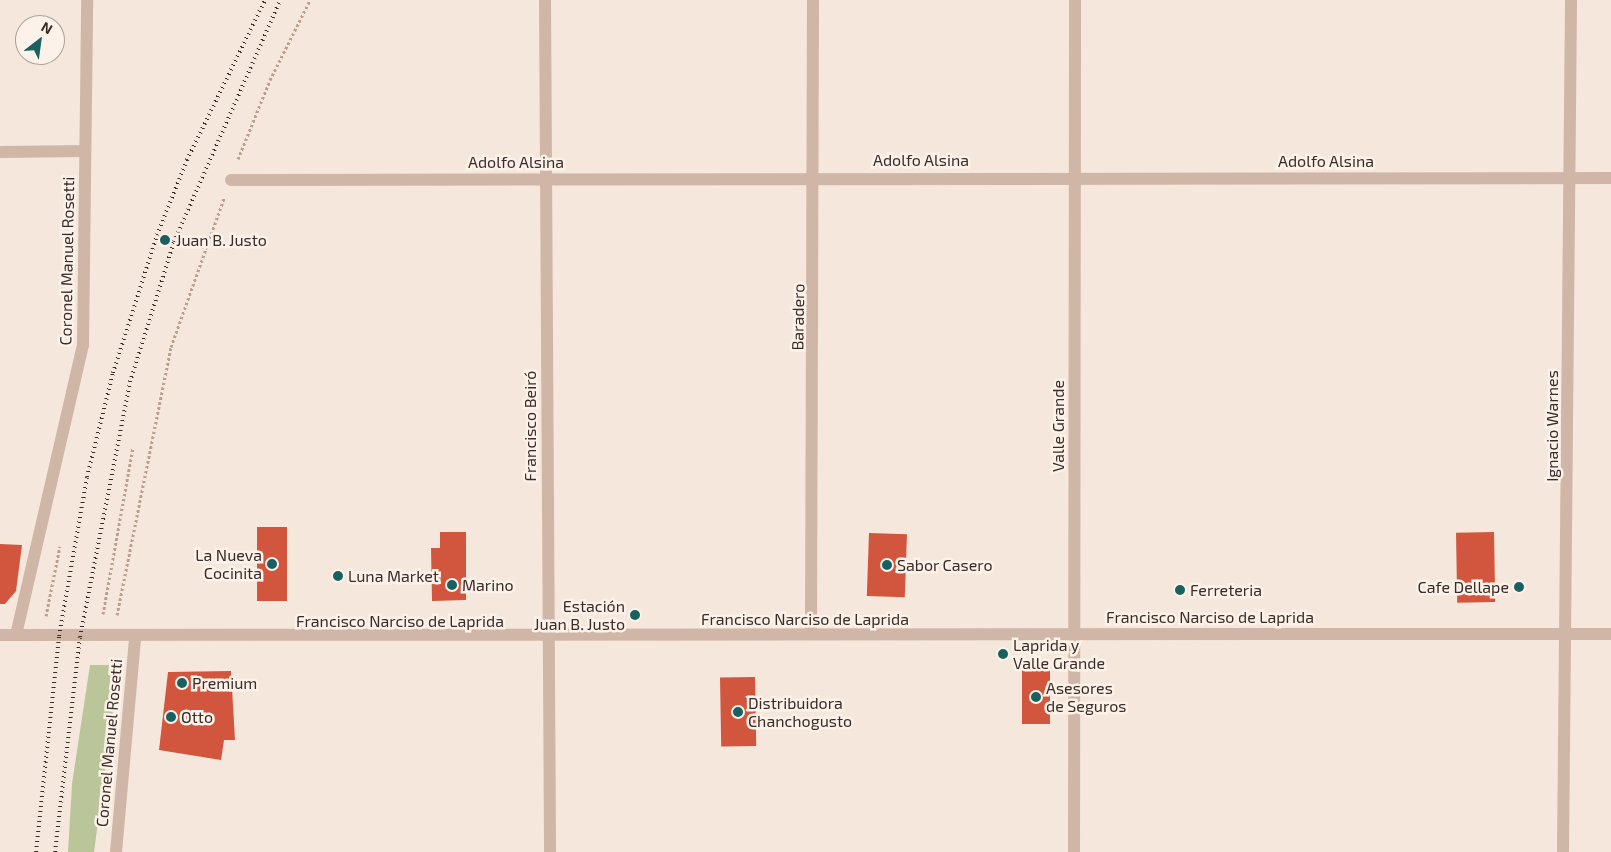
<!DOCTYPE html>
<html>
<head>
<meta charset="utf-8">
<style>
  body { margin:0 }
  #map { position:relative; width:1611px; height:852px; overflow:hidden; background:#f5e7dc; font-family:"Exo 2",sans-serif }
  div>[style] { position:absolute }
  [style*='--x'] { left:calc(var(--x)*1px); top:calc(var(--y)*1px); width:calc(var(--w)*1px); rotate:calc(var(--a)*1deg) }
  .green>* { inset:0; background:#bac69a }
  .building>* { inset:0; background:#d2563d; transform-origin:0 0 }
  .path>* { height:3px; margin-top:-1.5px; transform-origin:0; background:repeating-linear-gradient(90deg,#bb9f90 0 2.5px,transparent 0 5px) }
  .minor>* { height:12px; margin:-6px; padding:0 6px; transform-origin:6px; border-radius:6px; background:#cfb6a7 }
  .rail>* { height:4px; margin-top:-2px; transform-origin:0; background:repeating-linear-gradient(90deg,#3a2c28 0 1px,transparent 0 5px) }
  .dots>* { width:14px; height:14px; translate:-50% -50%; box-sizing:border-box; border:2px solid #fcf2e9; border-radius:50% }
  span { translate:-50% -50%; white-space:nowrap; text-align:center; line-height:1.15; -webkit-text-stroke:5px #fcf2e9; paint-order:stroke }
  .street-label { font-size:16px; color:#3a2c28 }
  .poi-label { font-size:16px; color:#3a2c28 }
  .left { translate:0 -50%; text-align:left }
  .right { translate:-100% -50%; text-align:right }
  .north { position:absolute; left:15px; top:15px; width:50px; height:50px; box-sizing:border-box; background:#fcf2e9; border:1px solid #aea39c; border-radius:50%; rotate:30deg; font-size:14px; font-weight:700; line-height:20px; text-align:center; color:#3a2c28 }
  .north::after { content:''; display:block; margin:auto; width:18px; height:22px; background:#196060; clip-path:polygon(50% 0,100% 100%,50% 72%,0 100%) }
</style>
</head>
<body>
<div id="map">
  <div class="green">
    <div style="clip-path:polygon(90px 665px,119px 665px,94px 852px,68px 852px,72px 784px)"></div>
  </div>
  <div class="building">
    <div style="left:257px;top:527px;width:30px;height:74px"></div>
    <div style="clip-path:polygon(440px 532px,466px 532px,466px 600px,432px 601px,431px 548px,440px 548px)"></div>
    <div style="left:1494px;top:532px;width:70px;height:38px;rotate:89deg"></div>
    <div style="left:869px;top:533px;width:38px;height:63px;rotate:2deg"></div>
    <div style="clip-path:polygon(0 544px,22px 545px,16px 591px,5px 604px,0 604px)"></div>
    <div style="left:1022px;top:670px;width:28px;height:54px"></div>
    <div style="clip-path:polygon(231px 671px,235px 740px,224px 740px,221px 760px,159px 750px,168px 672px)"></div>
    <div style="left:755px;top:677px;width:69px;height:35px;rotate:89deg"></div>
  </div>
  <div class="path">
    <div style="--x:238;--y:159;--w:85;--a:-67.9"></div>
    <div style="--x:270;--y:80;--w:89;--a:-63.4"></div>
    <div style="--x:192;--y:243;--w:16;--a:18"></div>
    <div style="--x:103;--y:614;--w:170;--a:-79.8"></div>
    <div style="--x:117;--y:615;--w:273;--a:-78.6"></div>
    <div style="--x:171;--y:347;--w:158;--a:-70.4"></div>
    <div style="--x:46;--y:616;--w:71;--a:-78.7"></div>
  </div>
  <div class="minor">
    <div style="--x:545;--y:0;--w:852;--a:89.66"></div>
    <div style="--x:0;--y:152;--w:85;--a:-0.7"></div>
    <div style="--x:231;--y:180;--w:1380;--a:-0.08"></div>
    <div style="--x:811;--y:634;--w:634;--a:-89.82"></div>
    <div style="--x:0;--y:635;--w:1611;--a:-0.04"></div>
    <div style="--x:16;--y:635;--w:298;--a:-77"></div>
    <div style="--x:83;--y:345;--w:345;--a:-89.3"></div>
    <div style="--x:116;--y:852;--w:215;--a:-84.9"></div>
    <div style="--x:1074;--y:852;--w:852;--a:-89.93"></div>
    <div style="--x:1563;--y:852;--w:852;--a:-89.46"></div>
  </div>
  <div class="rail">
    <div style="--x:36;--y:852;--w:217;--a:-83.9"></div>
    <div style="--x:59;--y:636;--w:161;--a:-80"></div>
    <div style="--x:87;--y:477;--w:107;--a:-76"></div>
    <div style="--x:113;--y:373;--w:145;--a:-72.3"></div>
    <div style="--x:157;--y:235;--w:81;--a:-68.2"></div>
    <div style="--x:187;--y:160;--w:178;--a:-64"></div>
    <div style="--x:55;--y:852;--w:216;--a:-83.4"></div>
    <div style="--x:80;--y:637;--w:260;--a:-78.9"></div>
    <div style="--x:130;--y:382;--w:147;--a:-72.6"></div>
    <div style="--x:174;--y:242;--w:264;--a:-66.3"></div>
  </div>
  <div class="dots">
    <div style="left:165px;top:240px;background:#196060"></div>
    <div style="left:272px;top:564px;background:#196060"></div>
    <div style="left:887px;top:565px;background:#196060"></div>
    <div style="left:338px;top:576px;background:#196060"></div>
    <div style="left:452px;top:585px;background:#196060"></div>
    <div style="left:1519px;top:587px;background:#196060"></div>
    <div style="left:1180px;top:590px;background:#196060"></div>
    <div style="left:635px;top:615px;background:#196060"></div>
    <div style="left:1003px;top:654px;background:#196060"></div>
    <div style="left:182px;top:683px;background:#196060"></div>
    <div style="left:1036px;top:697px;background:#196060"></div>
    <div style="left:738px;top:712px;background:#196060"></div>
    <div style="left:171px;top:717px;background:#196060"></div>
  </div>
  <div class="street-label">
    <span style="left:921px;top:160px">Adolfo Alsina</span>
    <span style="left:1326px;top:161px">Adolfo Alsina</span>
    <span style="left:516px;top:162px">Adolfo Alsina</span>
    <span style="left:67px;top:261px;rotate:-89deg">Coronel Manuel Rosetti</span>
    <span style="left:798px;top:317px;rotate:-89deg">Baradero</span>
    <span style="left:530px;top:426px;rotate:-90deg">Francisco Beiró</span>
    <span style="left:1058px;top:426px;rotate:-90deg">Valle Grande</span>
    <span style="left:1552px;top:426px;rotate:-90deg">Ignacio Warnes</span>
    <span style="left:1210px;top:617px">Francisco Narciso de Laprida</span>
    <span style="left:805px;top:619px">Francisco Narciso de Laprida</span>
    <span style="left:400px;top:621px">Francisco Narciso de Laprida</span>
    <span style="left:109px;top:743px;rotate:-85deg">Coronel Manuel Rosetti</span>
  </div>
  <div class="poi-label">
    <span class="left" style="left:176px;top:240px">Juan B. Justo</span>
    <span class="right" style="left:262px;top:564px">La Nueva<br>Cocinita</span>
    <span class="left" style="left:897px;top:565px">Sabor Casero</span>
    <span class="left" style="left:348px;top:576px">Luna Market</span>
    <span class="left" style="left:462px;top:585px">Marino</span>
    <span class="right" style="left:1509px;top:587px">Cafe Dellape</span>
    <span class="left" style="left:1190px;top:590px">Ferreteria</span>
    <span class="right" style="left:625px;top:615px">Estación<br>Juan B. Justo</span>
    <span class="left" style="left:1013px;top:654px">Laprida y<br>Valle Grande</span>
    <span class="left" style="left:192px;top:683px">Premium</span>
    <span class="left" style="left:1046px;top:697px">Asesores<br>de Seguros</span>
    <span class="left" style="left:748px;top:712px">Distribuidora<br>Chanchogusto</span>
    <span class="left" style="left:181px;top:717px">Otto</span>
  </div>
  <div class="north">N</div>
</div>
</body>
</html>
